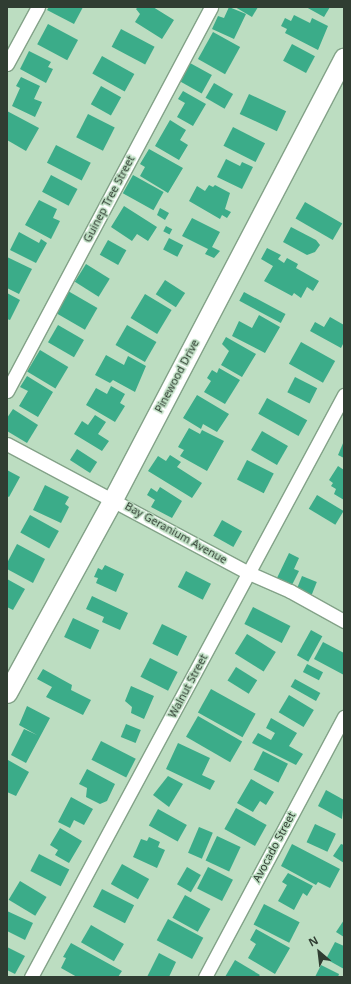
<!DOCTYPE html>
<html>
<head>
<meta charset="utf-8">
<style>
  body { margin:0 }
  #map { position:relative; width:351px; height:984px; overflow:hidden; background:#bcddc1; font-family:"Noto Sans",sans-serif }
  div>[style] { position:absolute }
  [style*='--x'] { left:calc(var(--x)*1px); top:calc(var(--y)*1px); width:calc(var(--w)*1px); rotate:calc(var(--a)*1deg) }
  .building>* { inset:0; background:#3bac89; transform-origin:0 0 }
  .roads { filter:drop-shadow(1px 0 #83a288) drop-shadow(-1px 0 #83a288) drop-shadow(0 1px #83a288) drop-shadow(0 -1px #83a288) }
  .street>* { height:13px; margin:-6.5px; padding:0 6.5px; transform-origin:6.5px; border-radius:6.5px; background:#fff }
  .secondary>* { height:19px; margin:-9.5px; padding:0 9.5px; transform-origin:9.5px; border-radius:9.5px; background:#fff }
  span { translate:-50% -50%; white-space:nowrap; text-align:center; line-height:1.15; -webkit-text-stroke:3px #bcddc1; paint-order:stroke }
  .street-label { font-size:11px; color:#303d32 }
  .frame { position:absolute; inset:0; border:8px solid #303d32; pointer-events:none }
  .north { position:absolute; left:299px; top:932px; width:40px; height:40px; -webkit-text-stroke:3px #bcddc1; paint-order:stroke; rotate:332deg; font-size:11px; font-weight:700; line-height:16px; text-align:center; color:#303d32 }
  .north::after { content:''; display:block; margin:auto; width:14px; height:18px; background:#303d32; clip-path:polygon(50% 0,100% 100%,50% 72%,0 100%) }
</style>
</head>
<body>
<div id="map">
  <div class="building">
    <div style="clip-path:polygon(49px 7px,83px 7px,74px 24px,47px 10px)"></div>
    <div style="clip-path:polygon(138px 7px,153px 7px,174px 20px,162px 39px,135px 22px,140px 14px,136px 9px)"></div>
    <div style="clip-path:polygon(229px 7px,246px 14px,234px 39px,212px 29px,218px 16px,224px 18px)"></div>
    <div style="clip-path:polygon(235px 7px,258px 7px,252px 17px)"></div>
    <div style="clip-path:polygon(306px 7px,330px 7px,324px 17px)"></div>
    <div style="clip-path:polygon(294px 15px,310px 23px,312px 18px,328px 26px,318px 50px,285px 33px,287px 29px,281px 26px,285px 18px,291px 21px)"></div>
    <div style="left:48px;top:24px;width:34px;height:23px;rotate:28deg"></div>
    <div style="left:121px;top:29px;width:38px;height:20px;rotate:28deg"></div>
    <div style="left:213px;top:32px;width:31px;height:31px;rotate:29deg"></div>
    <div style="left:292px;top:44px;width:26px;height:19px;rotate:28deg"></div>
    <div style="clip-path:polygon(29px 51px,51px 62px,48px 67px,53px 69px,46px 83px,20px 69px)"></div>
    <div style="left:102px;top:56px;width:37px;height:20px;rotate:29deg"></div>
    <div style="left:190px;top:63px;width:25px;height:21px;rotate:29deg"></div>
    <div style="clip-path:polygon(21px 77px,40px 86px,34px 99px,42px 102px,35px 117px,12px 106px,20px 88px,16px 86px)"></div>
    <div style="left:214px;top:83px;width:22px;height:17px;rotate:30deg"></div>
    <div style="left:101px;top:86px;width:23px;height:21px;rotate:29deg"></div>
    <div style="clip-path:polygon(183px 91px,206px 104px,193px 126px,177px 117px,185px 103px,178px 99px)"></div>
    <div style="left:249px;top:94px;width:41px;height:22px;rotate:25deg"></div>
    <div style="clip-path:polygon(7px 111px,39px 128px,26px 151px,7px 140px)"></div>
    <div style="left:88px;top:114px;width:30px;height:26px;rotate:27deg"></div>
    <div style="clip-path:polygon(170px 120px,186px 130px,180px 140px,188px 145px,179px 160px,155px 146px)"></div>
    <div style="left:233px;top:127px;width:36px;height:21px;rotate:27deg"></div>
    <div style="left:56px;top:145px;width:39px;height:20px;rotate:27deg"></div>
    <div style="clip-path:polygon(149px 149px,183px 168px,168px 193px,140px 176px,145px 167px,140px 164px)"></div>
    <div style="clip-path:polygon(226px 159px,240px 166px,242px 162px,253px 167px,242px 189px,217px 177px)"></div>
    <div style="left:51px;top:175px;width:30px;height:19px;rotate:28deg"></div>
    <div style="left:133px;top:175px;width:35px;height:21px;rotate:29deg"></div>
    <div style="clip-path:polygon(209px 185px,213px 187px,215px 185px,230px 193px,225px 209px,231px 212px,227px 218px,222px 215px,220px 219px,189px 201px,197px 186px,205px 191px)"></div>
    <div style="clip-path:polygon(39px 200px,57px 209px,53px 218px,60px 221px,51px 239px,25px 225px)"></div>
    <div style="left:305px;top:202px;width:43px;height:19px;rotate:30deg"></div>
    <div style="clip-path:polygon(124px 206px,157px 227px,148px 241px,137px 234px,132px 241px,111px 227px)"></div>
    <div style="clip-path:polygon(160px 208px,169px 213px,165px 220px,157px 215px)"></div>
    <div style="clip-path:polygon(192px 218px,220px 232px,212px 247px,220px 251px,214px 258px,205px 254px,208px 249px,182px 236px)"></div>
    <div style="left:166px;top:226px;width:7px;height:6px;rotate:27deg"></div>
    <div style="clip-path:polygon(291px 227px,316px 240px,320px 245px,315px 252px,307px 255px,283px 242px)"></div>
    <div style="clip-path:polygon(19px 232px,39px 243px,41px 239px,47px 243px,36px 263px,10px 250px)"></div>
    <div style="left:169px;top:238px;width:16px;height:13px;rotate:27deg"></div>
    <div style="left:108px;top:240px;width:21px;height:17px;rotate:29deg"></div>
    <div style="clip-path:polygon(267px 248px,281px 255px,278px 259px,284px 263px,287px 258px,298px 264px,296px 268px,319px 281px,313px 291px,307px 287px,301px 298px,294px 293px,292px 296px,264px 281px,273px 266px,261px 259px)"></div>
    <div style="clip-path:polygon(7px 257px,32px 269px,19px 294px,7px 288px)"></div>
    <div style="left:86px;top:264px;width:28px;height:21px;rotate:32deg"></div>
    <div style="left:165px;top:280px;width:24px;height:17px;rotate:33deg"></div>
    <div style="left:68px;top:291px;width:34px;height:25px;rotate:30deg"></div>
    <div style="left:244px;top:292px;width:47px;height:10px;rotate:28deg"></div>
    <div style="clip-path:polygon(7px 293px,20px 300px,10px 320px,7px 319px)"></div>
    <div style="left:145px;top:294px;width:31px;height:28px;rotate:31deg"></div>
    <div style="clip-path:polygon(259px 315px,280px 327px,265px 353px,232px 336px,239px 321px,252px 328px)"></div>
    <div style="clip-path:polygon(330px 317px,344px 325px,344px 342px,341px 348px,310px 331px,315px 322px,324px 327px)"></div>
    <div style="left:58px;top:325px;width:30px;height:20px;rotate:30deg"></div>
    <div style="left:127px;top:325px;width:34px;height:23px;rotate:30deg"></div>
    <div style="clip-path:polygon(226px 337px,256px 354px,242px 377px,221px 365px,229px 351px,222px 344px)"></div>
    <div style="left:301px;top:342px;width:39px;height:25px;rotate:29deg"></div>
    <div style="left:40px;top:350px;width:33px;height:25px;rotate:31deg"></div>
    <div style="clip-path:polygon(106px 355px,124px 365px,128px 356px,146px 366px,135px 392px,113px 380px,110px 383px,95px 375px)"></div>
    <div style="clip-path:polygon(219px 368px,240px 380px,225px 404px,204px 392px,211px 381px,207px 378px,212px 370px,217px 373px)"></div>
    <div style="clip-path:polygon(27px 376px,53px 392px,38px 417px,19px 406px,28px 391px,20px 387px)"></div>
    <div style="left:295px;top:377px;width:25px;height:17px;rotate:27deg"></div>
    <div style="clip-path:polygon(111px 386px,125px 394px,120px 403px,125px 406px,115px 422px,86px 405px,96px 388px,107px 394px)"></div>
    <div style="clip-path:polygon(197px 395px,229px 414px,217px 432px,203px 424px,201px 429px,183px 418px)"></div>
    <div style="left:267px;top:398px;width:46px;height:18px;rotate:29deg"></div>
    <div style="clip-path:polygon(13px 409px,38px 425px,27px 443px,7px 431px,7px 418px)"></div>
    <div style="clip-path:polygon(95px 415px,106px 422px,98px 434px,109px 441px,102px 451px,74px 434px,82px 421px,88px 425px)"></div>
    <div style="clip-path:polygon(189px 428px,200px 434px,202px 430px,224px 441px,207px 471px,180px 456px,184px 450px,178px 447px)"></div>
    <div style="left:262px;top:431px;width:30px;height:22px;rotate:30deg"></div>
    <div style="clip-path:polygon(344px 441px,344px 458px,338px 455px)"></div>
    <div style="left:77px;top:449px;width:24px;height:13px;rotate:33deg"></div>
    <div style="clip-path:polygon(170px 455px,181px 462px,177px 467px,202px 483px,192px 498px,148px 471px,158px 456px,166px 461px)"></div>
    <div style="left:247px;top:460px;width:30px;height:22px;rotate:27deg"></div>
    <div style="clip-path:polygon(338px 466px,344px 470px,344px 500px,334px 494px,336px 489px,331px 486px,333px 483px,329px 480px)"></div>
    <div style="clip-path:polygon(7px 470px,20px 477px,9px 497px,7px 496px)"></div>
    <div style="clip-path:polygon(45px 485px,69px 497px,65px 504px,69px 507px,61px 523px,33px 510px)"></div>
    <div style="clip-path:polygon(160px 487px,182px 501px,172px 518px,151px 507px,155px 500px,147px 495px,151px 488px,157px 492px)"></div>
    <div style="left:317px;top:495px;width:31px;height:16px;rotate:31deg"></div>
    <div style="left:30px;top:515px;width:33px;height:20px;rotate:29deg"></div>
    <div style="left:222px;top:520px;width:23px;height:18px;rotate:29deg"></div>
    <div style="clip-path:polygon(17px 544px,45px 559px,33px 583px,7px 569px,7px 563px)"></div>
    <div style="clip-path:polygon(289px 553px,299px 558px,294px 569px,299px 571px,291px 587px,276px 580px)"></div>
    <div style="clip-path:polygon(105px 565px,124px 574px,116px 592px,96px 583px,98px 578px,94px 577px,98px 568px,102px 570px)"></div>
    <div style="left:186px;top:571px;width:28px;height:18px;rotate:27deg"></div>
    <div style="left:302px;top:576px;width:16px;height:15px;rotate:22deg"></div>
    <div style="clip-path:polygon(7px 579px,25px 589px,13px 610px,7px 607px)"></div>
    <div style="clip-path:polygon(92px 596px,128px 613px,120px 630px,102px 622px,104px 617px,86px 609px)"></div>
    <div style="left:253px;top:607px;width:42px;height:19px;rotate:27deg"></div>
    <div style="left:73px;top:618px;width:29px;height:21px;rotate:25deg"></div>
    <div style="left:162px;top:624px;width:28px;height:22px;rotate:26deg"></div>
    <div style="left:311px;top:630px;width:13px;height:29px;rotate:29deg"></div>
    <div style="left:247px;top:634px;width:34px;height:23px;rotate:32deg"></div>
    <div style="clip-path:polygon(323px 642px,344px 653px,344px 675px,314px 659px)"></div>
    <div style="left:150px;top:658px;width:31px;height:21px;rotate:27deg"></div>
    <div style="left:307px;top:664px;width:18px;height:9px;rotate:27deg"></div>
    <div style="left:236px;top:667px;width:25px;height:16px;rotate:32deg"></div>
    <div style="clip-path:polygon(43px 669px,72px 685px,71px 690px,91px 700px,83px 715px,46px 697px,52px 687px,37px 679px)"></div>
    <div style="left:295px;top:679px;width:29px;height:9px;rotate:29deg"></div>
    <div style="clip-path:polygon(131px 686px,154px 696px,144px 719px,131px 713px,132px 707px,125px 701px)"></div>
    <div style="left:211px;top:689px;width:51px;height:27px;rotate:29deg"></div>
    <div style="left:289px;top:695px;width:29px;height:20px;rotate:31deg"></div>
    <div style="clip-path:polygon(27px 706px,50px 718px,26px 763px,11px 755px,24px 729px,37px 735px,19px 725px)"></div>
    <div style="left:198px;top:716px;width:51px;height:24px;rotate:30deg"></div>
    <div style="clip-path:polygon(271px 718px,297px 733px,289px 746px,303px 754px,296px 765px,252px 743px,258px 733px,271px 740px,275px 733px,266px 728px)"></div>
    <div style="left:126px;top:724px;width:16px;height:14px;rotate:22deg"></div>
    <div style="left:101px;top:741px;width:39px;height:21px;rotate:27deg"></div>
    <div style="clip-path:polygon(178px 743px,210px 758px,202px 775px,215px 781px,210px 790px,166px 769px)"></div>
    <div style="left:263px;top:751px;width:28px;height:21px;rotate:27deg"></div>
    <div style="clip-path:polygon(8px 760px,29px 772px,16px 796px,7px 792px)"></div>
    <div style="clip-path:polygon(87px 769px,115px 784px,107px 801px,100px 804px,86px 797px,87px 788px,79px 784px)"></div>
    <div style="clip-path:polygon(168px 776px,183px 784px,169px 807px,153px 795px)"></div>
    <div style="clip-path:polygon(251px 779px,274px 792px,266px 805px,260px 801px,253px 812px,237px 803px)"></div>
    <div style="clip-path:polygon(326px 790px,344px 800px,342px 819px,318px 806px)"></div>
    <div style="clip-path:polygon(71px 797px,93px 809px,84px 825px,74px 820px,70px 828px,58px 822px)"></div>
    <div style="left:236px;top:808px;width:35px;height:24px;rotate:29deg"></div>
    <div style="left:158px;top:809px;width:33px;height:19px;rotate:29deg"></div>
    <div style="left:315px;top:824px;width:23px;height:20px;rotate:25deg"></div>
    <div style="left:199px;top:827px;width:15px;height:28px;rotate:23deg"></div>
    <div style="clip-path:polygon(60px 828px,82px 841px,69px 863px,55px 855px,58px 850px,50px 845px)"></div>
    <div style="left:217px;top:836px;width:26px;height:27px;rotate:25deg"></div>
    <div style="clip-path:polygon(149px 837px,160px 842px,158px 847px,165px 850px,157px 868px,133px 857px,141px 839px,147px 841px)"></div>
    <div style="clip-path:polygon(292px 844px,340px 869px,330px 888px,318px 882px,316px 885px,281px 866px)"></div>
    <div style="clip-path:polygon(341px 844px,344px 845px,344px 863px,333px 856px)"></div>
    <div style="left:39px;top:854px;width:34px;height:19px;rotate:27deg"></div>
    <div style="left:122px;top:864px;width:31px;height:23px;rotate:29deg"></div>
    <div style="left:187px;top:867px;width:16px;height:20px;rotate:30deg"></div>
    <div style="left:208px;top:867px;width:28px;height:24px;rotate:27deg"></div>
    <div style="clip-path:polygon(288px 873px,313px 886px,307px 896px,303px 893px,294px 910px,278px 901px,287px 885px,282px 882px)"></div>
    <div style="left:20px;top:881px;width:31px;height:22px;rotate:31deg"></div>
    <div style="left:102px;top:889px;width:36px;height:20px;rotate:27deg"></div>
    <div style="left:185px;top:895px;width:29px;height:26px;rotate:29deg"></div>
    <div style="left:264px;top:904px;width:40px;height:23px;rotate:27deg"></div>
    <div style="clip-path:polygon(7px 911px,33px 923px,25px 940px,7px 931px)"></div>
    <div style="left:168px;top:919px;width:40px;height:24px;rotate:28deg"></div>
    <div style="clip-path:polygon(344px 920px,344px 937px,336px 932px)"></div>
    <div style="left:91px;top:925px;width:38px;height:20px;rotate:30deg"></div>
    <div style="clip-path:polygon(256px 929px,290px 948px,275px 974px,248px 958px,256px 944px,250px 940px)"></div>
    <div style="clip-path:polygon(335px 942px,344px 946px,344px 969px,326px 959px)"></div>
    <div style="clip-path:polygon(71px 943px,122px 971px,118px 977px,77px 977px,61px 968px,66px 958px,63px 957px)"></div>
    <div style="clip-path:polygon(7px 947px,25px 956px,15px 974px,7px 970px)"></div>
    <div style="clip-path:polygon(159px 953px,176px 962px,169px 977px,147px 977px)"></div>
    <div style="clip-path:polygon(235px 960px,260px 975px,258px 977px,225px 977px)"></div>
    <div style="clip-path:polygon(321px 965px,339px 974px,338px 977px,315px 977px)"></div>
  </div>
  <div class="roads">
    <div class="street">
      <div style="--x:7;--y:64;--w:65;--a:-61.5"></div>
      <div style="--x:7;--y:391;--w:435;--a:-62"></div>
      <div style="--x:7;--y:444;--w:274;--a:28.1"></div>
      <div style="--x:249;--y:573;--w:45;--a:23.7"></div>
      <div style="--x:290;--y:591;--w:62;--a:29.1"></div>
      <div style="--x:31;--y:977;--w:661;--a:-61.73"></div>
      <div style="--x:205;--y:977;--w:295;--a:-61.9"></div>
    </div>
    <div class="secondary">
      <div style="--x:7;--y:693;--w:221;--a:-61.3"></div>
      <div style="--x:113;--y:499;--w:498;--a:-62.4"></div>
    </div>
  </div>
  <div class="street-label">
    <span style="left:109px;top:199px;rotate:-62deg">Guinep Tree Street</span>
    <span style="left:177px;top:376px;rotate:-62deg">Pinewood Drive</span>
    <span style="left:176px;top:533px;rotate:29deg">Bay Geranium Avenue</span>
    <span style="left:188px;top:686px;rotate:-62deg">Walnut Street</span>
    <span style="left:274px;top:847px;rotate:-62deg">Avocado Street</span>
  </div>
  <div class="frame"></div>
  <div class="north">N</div>
</div>
</body>
</html>
